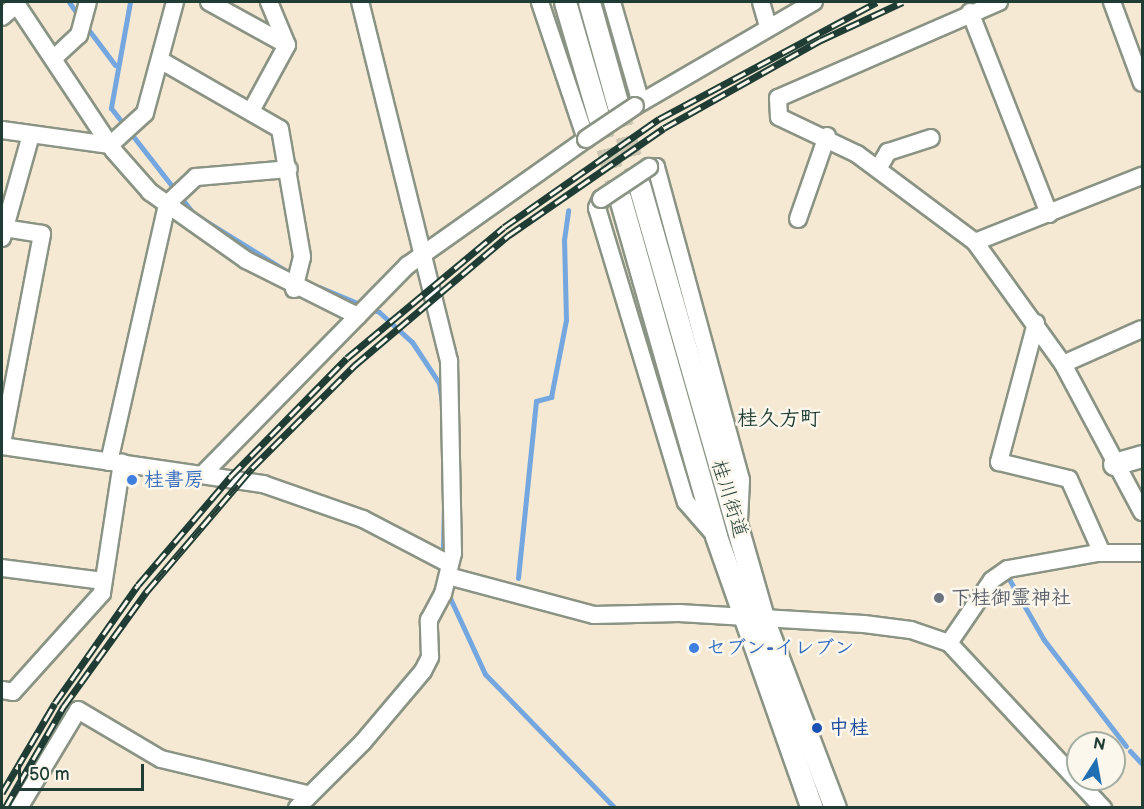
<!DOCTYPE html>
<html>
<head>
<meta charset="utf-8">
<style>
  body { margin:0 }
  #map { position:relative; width:1144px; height:809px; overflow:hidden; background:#f6e9d3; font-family:"Balsamiq Sans","Klee One",sans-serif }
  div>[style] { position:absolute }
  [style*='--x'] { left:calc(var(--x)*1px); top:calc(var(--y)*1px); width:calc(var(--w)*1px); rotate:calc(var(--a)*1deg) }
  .stream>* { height:5px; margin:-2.5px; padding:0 2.5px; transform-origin:2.5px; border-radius:2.5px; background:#74a6df }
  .tertiary-tunnel>* { height:21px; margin-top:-10.5px; transform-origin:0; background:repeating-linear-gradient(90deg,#cbc7b3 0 21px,transparent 0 31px) }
  .roads { filter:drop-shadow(2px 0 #8a9384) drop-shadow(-2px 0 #8a9384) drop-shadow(0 2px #8a9384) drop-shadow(0 -2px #8a9384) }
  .minor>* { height:16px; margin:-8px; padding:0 8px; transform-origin:8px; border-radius:8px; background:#fff }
  .tertiary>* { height:21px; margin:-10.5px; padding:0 10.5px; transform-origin:10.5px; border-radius:10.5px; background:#fff }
  .rail>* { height:7px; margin-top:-3.5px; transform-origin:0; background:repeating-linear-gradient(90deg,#fbf7ec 0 14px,#1f3d34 0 28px); box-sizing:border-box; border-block:2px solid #1f3d34 }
  .bridges { filter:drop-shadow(2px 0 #8a9384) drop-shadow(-2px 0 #8a9384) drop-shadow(0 2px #8a9384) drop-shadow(0 -2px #8a9384) }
  .minor-bridge>* { height:16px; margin:-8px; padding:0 8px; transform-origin:8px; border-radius:8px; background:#fff }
  .dots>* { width:16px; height:16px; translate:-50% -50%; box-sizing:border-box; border:3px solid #fbf7ec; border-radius:50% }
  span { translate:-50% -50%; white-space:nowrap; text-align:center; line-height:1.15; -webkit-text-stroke:5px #fbf7ec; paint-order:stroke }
  .shop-label { font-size:20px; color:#366cbe; font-weight:700 }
  .left { translate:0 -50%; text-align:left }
  .street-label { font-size:20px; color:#1f3d34 }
  .worship-label { font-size:20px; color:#5b616d; font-weight:700 }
  .transit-label { font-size:20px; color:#164399; font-weight:700 }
  .neighbourhood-label { font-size:21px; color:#1f3d34; font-weight:700 }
  .frame { position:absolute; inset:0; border:3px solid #1f3d34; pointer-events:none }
  .north { position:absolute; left:1066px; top:731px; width:60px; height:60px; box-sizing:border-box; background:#fbf7ec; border:2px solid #a3ada2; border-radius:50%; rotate:11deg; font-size:16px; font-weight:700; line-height:24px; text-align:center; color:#1f3d34 }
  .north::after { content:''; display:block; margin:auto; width:21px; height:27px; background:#1f6fb2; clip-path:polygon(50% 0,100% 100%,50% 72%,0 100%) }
  .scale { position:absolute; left:18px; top:764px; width:126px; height:27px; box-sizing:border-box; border:3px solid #1f3d34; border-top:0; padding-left:8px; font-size:18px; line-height:21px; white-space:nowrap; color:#1f3d34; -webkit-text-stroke:4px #fbf7ec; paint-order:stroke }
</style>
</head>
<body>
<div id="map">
  <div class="stream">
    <div style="--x:69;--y:2;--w:19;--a:55"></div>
    <div style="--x:130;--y:2;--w:108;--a:100.2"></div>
    <div style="--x:111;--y:108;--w:133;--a:52"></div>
    <div style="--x:193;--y:213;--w:110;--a:31.9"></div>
    <div style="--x:85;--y:25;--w:50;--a:53.1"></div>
    <div style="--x:319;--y:287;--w:65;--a:22.6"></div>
    <div style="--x:379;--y:312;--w:45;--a:42.3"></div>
    <div style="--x:412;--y:342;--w:49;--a:56.6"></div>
    <div style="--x:439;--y:383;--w:20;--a:81"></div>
    <div style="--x:443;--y:547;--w:44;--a:-88.7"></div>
    <div style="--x:518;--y:578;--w:178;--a:-84.2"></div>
    <div style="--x:536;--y:401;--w:16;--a:-15"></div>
    <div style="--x:551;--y:397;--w:78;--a:-79"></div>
    <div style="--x:566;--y:320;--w:80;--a:-91.4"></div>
    <div style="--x:564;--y:240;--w:30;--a:-82"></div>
    <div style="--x:1009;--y:579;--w:70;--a:60.2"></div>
    <div style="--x:1044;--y:640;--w:134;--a:52.3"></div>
    <div style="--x:450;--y:598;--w:84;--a:65.3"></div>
    <div style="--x:485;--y:674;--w:187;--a:45.9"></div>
    <div style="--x:1130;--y:751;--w:18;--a:47"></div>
  </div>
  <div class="tertiary-tunnel">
    <div style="--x:618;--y:106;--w:82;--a:75.1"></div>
    <div style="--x:599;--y:118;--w:83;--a:75.3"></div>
  </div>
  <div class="roads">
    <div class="minor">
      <div style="--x:15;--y:2;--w:179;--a:56.4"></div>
      <div style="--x:114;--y:151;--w:55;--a:48.7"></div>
      <div style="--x:150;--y:192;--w:118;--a:35.3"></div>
      <div style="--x:246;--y:260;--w:125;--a:26.6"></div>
      <div style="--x:209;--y:2;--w:89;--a:28.9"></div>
      <div style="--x:612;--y:2;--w:98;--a:74"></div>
      <div style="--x:639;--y:96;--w:11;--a:112"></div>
      <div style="--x:761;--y:2;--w:25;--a:74"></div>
      <div style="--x:999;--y:2;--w:241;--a:156.5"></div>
      <div style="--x:778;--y:98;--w:19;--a:87"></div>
      <div style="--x:779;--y:117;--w:86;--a:25.4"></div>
      <div style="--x:857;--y:154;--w:147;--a:36.7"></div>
      <div style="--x:975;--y:242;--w:150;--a:54.2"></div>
      <div style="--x:1063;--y:364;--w:168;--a:61.9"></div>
      <div style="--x:1112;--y:2;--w:86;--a:69.7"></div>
      <div style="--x:970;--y:12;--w:217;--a:68.6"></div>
      <div style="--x:2;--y:17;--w:20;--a:-41"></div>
      <div style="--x:54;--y:58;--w:34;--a:-43"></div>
      <div style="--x:79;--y:35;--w:34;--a:-75"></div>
      <div style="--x:160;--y:60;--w:138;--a:29.9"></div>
      <div style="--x:280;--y:129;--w:130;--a:80.2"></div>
      <div style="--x:302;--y:257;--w:33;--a:104"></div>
      <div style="--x:635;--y:106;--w:207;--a:-30.2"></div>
      <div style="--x:251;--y:111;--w:75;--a:-61.4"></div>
      <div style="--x:287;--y:45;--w:47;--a:-112.7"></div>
      <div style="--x:2;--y:130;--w:109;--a:7.9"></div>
      <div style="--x:110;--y:145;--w:47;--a:-42.4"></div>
      <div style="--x:145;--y:113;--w:115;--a:-74.9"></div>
      <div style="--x:649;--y:167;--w:7;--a:0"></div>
      <div style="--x:656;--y:167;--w:324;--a:74.8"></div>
      <div style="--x:741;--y:480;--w:41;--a:92.8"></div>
      <div style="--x:878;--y:169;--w:20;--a:-60"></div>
      <div style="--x:888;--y:152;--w:45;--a:-18"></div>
      <div style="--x:601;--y:199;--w:10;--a:114"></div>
      <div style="--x:597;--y:208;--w:307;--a:73.2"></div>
      <div style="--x:686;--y:502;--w:41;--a:48.9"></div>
      <div style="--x:798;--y:219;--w:88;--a:-70.7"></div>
      <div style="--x:2;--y:238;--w:107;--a:-74.3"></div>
      <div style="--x:975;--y:242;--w:180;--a:-21.6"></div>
      <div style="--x:1036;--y:323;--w:144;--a:104.9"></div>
      <div style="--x:999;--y:462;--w:72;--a:13.7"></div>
      <div style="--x:1069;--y:479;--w:81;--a:66"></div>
      <div style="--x:1063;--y:364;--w:86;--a:-23.9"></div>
      <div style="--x:2;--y:444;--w:214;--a:-79.2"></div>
      <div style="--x:42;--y:234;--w:36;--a:-171"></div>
      <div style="--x:2;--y:446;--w:264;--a:8.3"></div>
      <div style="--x:263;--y:484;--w:106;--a:19.3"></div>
      <div style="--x:363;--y:519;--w:97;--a:27.6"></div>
      <div style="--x:109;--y:462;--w:264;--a:-77.3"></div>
      <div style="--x:167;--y:204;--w:40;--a:-43"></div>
      <div style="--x:196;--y:177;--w:93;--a:-4.9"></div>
      <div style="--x:204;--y:473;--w:291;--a:-45.6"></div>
      <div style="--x:408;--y:265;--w:218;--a:-35.3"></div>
      <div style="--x:586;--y:139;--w:145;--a:-108.6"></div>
      <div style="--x:2;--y:568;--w:102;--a:7.3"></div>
      <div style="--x:448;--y:576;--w:151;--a:15"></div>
      <div style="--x:594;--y:615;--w:85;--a:-1.3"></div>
      <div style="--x:679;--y:613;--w:185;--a:3.4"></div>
      <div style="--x:864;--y:624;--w:47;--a:7.3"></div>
      <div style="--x:911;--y:630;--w:40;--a:18.9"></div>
      <div style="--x:949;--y:643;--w:76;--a:-55.7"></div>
      <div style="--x:992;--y:580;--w:19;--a:-35"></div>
      <div style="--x:1008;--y:569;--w:90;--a:-10.2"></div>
      <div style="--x:1097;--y:553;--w:45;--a:0"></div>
      <div style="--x:949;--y:643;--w:226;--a:47"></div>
      <div style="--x:2;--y:690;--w:11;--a:10"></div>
      <div style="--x:13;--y:692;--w:133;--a:-48"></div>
      <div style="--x:102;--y:593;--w:132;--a:-81.3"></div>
      <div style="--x:19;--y:808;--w:114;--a:-59"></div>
      <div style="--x:78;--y:710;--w:96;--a:30.6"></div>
      <div style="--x:161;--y:759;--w:150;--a:13.5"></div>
      <div style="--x:297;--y:808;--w:93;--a:-45"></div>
      <div style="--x:363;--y:742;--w:93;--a:-49.8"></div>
      <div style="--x:423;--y:671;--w:16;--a:-63"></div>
      <div style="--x:430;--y:657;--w:37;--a:-92"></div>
      <div style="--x:429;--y:620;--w:30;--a:-62"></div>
      <div style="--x:443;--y:594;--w:42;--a:-76.3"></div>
      <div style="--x:453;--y:553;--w:192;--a:-91.2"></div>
      <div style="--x:449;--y:361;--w:370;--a:-103.9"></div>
    </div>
    <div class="tertiary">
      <div style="--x:565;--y:2;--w:121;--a:73.7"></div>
      <div style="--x:589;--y:2;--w:108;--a:74.4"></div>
      <div style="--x:639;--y:185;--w:454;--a:74"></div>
      <div style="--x:764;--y:621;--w:200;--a:69.2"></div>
      <div style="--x:620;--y:198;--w:351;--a:74.1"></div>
      <div style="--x:716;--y:536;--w:288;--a:70.6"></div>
      <div style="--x:1114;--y:464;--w:29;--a:-16"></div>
    </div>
  </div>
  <div class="rail">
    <div style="--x:2;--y:793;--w:104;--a:-59.5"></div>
    <div style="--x:55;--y:703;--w:144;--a:-54.9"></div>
    <div style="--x:138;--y:585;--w:143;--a:-49.5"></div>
    <div style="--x:231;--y:476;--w:165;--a:-45.5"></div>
    <div style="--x:347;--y:358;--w:204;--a:-39.8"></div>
    <div style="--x:504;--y:227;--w:189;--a:-34.9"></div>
    <div style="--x:659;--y:119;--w:247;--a:-28.2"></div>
    <div style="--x:5;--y:808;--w:118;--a:-60"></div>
    <div style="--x:64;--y:706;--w:142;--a:-54.2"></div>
    <div style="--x:147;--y:591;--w:162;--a:-49.5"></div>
    <div style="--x:252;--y:468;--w:146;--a:-45"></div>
    <div style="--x:355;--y:365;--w:202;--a:-40.2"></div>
    <div style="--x:509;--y:235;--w:188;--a:-34.6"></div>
    <div style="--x:664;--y:128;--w:180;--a:-29.3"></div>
    <div style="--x:821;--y:40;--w:90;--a:-24.9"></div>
  </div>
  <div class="bridges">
    <div class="minor-bridge">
      <div style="--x:586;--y:139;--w:59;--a:-34"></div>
      <div style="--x:601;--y:199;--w:58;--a:-33.7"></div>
    </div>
  </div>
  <div class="dots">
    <div style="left:132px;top:480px;background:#3f7fe0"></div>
    <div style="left:939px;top:598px;background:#6b7280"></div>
    <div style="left:694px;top:648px;background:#3f7fe0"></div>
    <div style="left:817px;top:728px;background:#1a4fb4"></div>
  </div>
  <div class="shop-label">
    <span class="left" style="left:144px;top:480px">桂書房</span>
    <span class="left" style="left:706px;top:648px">セブン-イレブン</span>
  </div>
  <div class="street-label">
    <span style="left:729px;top:499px;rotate:73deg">桂川街道</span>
  </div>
  <div class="worship-label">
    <span class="left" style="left:951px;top:598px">下桂御霊神社</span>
  </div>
  <div class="transit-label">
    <span class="left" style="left:829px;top:728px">中桂</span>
  </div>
  <div class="neighbourhood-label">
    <span style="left:779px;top:419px">桂久方町</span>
  </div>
  <div class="frame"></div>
  <div class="north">N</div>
  <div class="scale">50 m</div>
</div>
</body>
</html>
